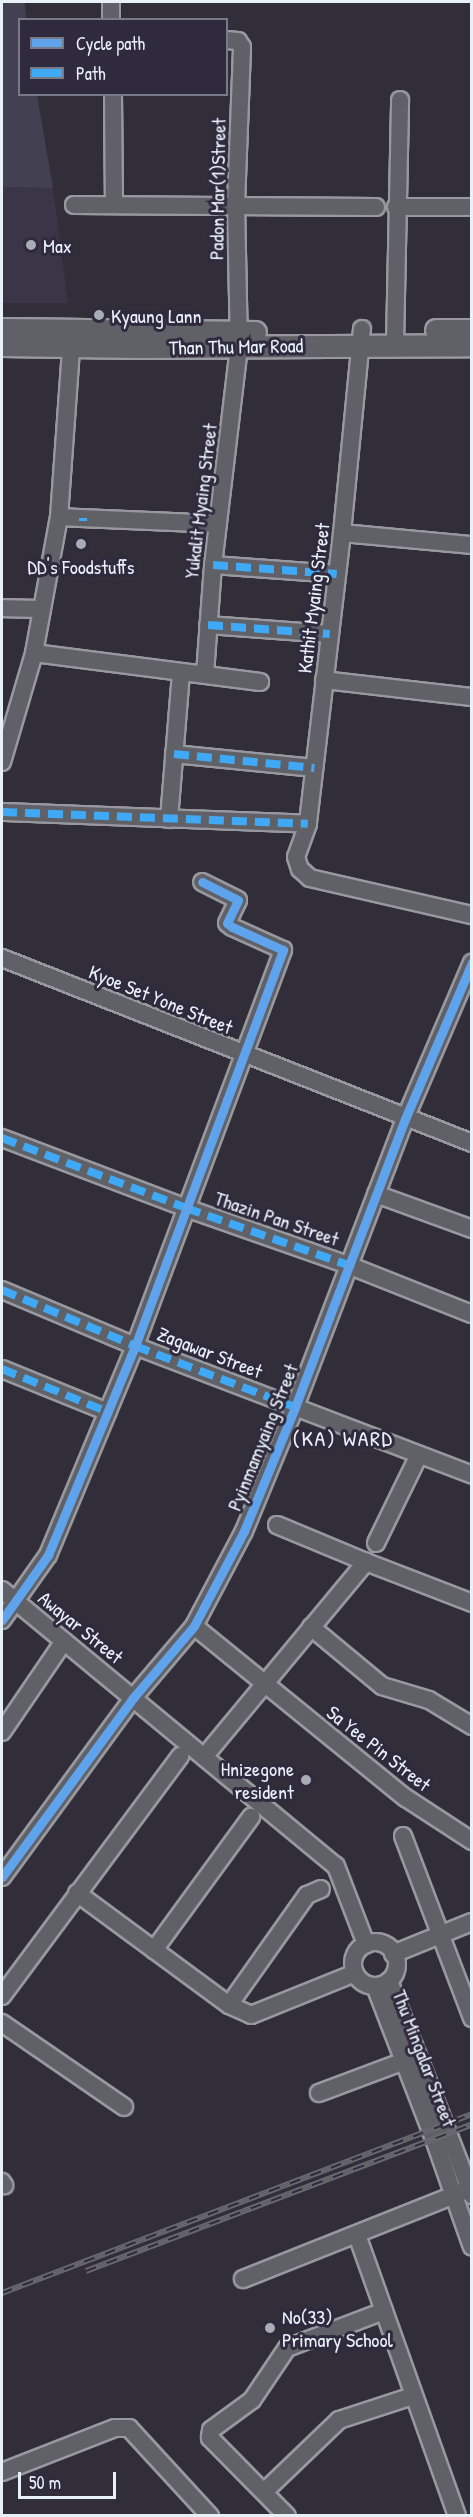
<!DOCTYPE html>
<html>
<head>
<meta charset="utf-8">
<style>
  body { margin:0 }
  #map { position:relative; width:473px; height:2517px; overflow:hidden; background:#312e39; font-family:"Patrick Hand",sans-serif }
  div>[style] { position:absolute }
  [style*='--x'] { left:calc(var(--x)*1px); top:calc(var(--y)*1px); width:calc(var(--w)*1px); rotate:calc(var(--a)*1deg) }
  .built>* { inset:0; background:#3a3647 }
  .green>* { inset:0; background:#434151 }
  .roads { filter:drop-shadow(2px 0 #98999f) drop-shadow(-2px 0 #98999f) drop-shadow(0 2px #98999f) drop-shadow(0 -2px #98999f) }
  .minor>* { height:16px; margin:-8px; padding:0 8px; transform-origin:8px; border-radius:8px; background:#606067 }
  .minor>.ring { margin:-8px; padding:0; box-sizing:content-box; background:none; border:16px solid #606067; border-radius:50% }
  .major>* { height:21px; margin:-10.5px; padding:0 10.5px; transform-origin:10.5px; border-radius:10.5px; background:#606067 }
  .rail>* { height:6px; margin-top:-3px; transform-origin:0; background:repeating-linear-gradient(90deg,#2f2a3d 0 11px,#68686f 0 22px); box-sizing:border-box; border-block:2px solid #68686f }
  .quiet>* { height:8px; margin-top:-4px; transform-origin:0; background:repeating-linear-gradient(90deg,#3fa9f5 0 15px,transparent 0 23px) }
  .cycleway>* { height:9px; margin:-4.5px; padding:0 4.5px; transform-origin:4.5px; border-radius:4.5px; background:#60a3ed }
  .dots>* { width:16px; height:16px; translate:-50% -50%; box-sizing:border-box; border:3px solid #2f2a3d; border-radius:50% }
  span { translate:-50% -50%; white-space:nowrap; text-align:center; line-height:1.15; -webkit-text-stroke:6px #2f2a3d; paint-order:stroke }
  .street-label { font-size:20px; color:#e8f1f8 }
  .poi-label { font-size:20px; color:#e8f1f8 }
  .left { translate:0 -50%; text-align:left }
  .right { translate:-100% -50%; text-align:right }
  .quarter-label { font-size:22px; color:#e8f1f8; letter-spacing:1.5px }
  .frame { position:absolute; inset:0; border:3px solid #e8f1f8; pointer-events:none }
  .legend { position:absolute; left:18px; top:18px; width:210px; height:78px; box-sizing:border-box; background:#2f2a3d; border:2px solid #797a88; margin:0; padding:8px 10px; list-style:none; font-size:18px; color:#e8f1f8 }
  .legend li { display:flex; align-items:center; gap:12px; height:30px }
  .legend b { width:30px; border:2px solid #797a88 }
  .scale { position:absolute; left:18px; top:2472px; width:98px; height:27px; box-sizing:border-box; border:3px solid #e8f1f8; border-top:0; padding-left:8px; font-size:18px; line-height:21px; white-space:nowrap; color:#e8f1f8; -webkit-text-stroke:4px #2f2a3d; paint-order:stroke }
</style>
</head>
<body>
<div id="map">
  <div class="built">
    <div style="clip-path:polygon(2px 187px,53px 188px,68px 303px,2px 303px)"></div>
  </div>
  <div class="green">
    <div style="clip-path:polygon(2px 2px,25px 2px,26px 19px,20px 20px,20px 94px,37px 95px,53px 188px,2px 187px)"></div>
  </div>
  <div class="roads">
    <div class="minor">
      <div style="--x:111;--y:2;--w:18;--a:90"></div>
      <div style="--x:113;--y:94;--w:111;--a:89.5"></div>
      <div style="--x:74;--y:205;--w:302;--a:0.4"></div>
      <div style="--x:396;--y:207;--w:76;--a:0"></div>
      <div style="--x:362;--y:329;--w:205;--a:95.6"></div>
      <div style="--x:342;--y:533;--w:293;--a:96.7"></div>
      <div style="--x:308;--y:824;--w:35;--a:110"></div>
      <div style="--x:296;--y:857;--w:13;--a:72"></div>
      <div style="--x:300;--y:869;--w:13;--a:42"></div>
      <div style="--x:310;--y:878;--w:166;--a:12.9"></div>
      <div style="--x:395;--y:344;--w:244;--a:-88.8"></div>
      <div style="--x:59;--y:517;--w:159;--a:2.5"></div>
      <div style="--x:342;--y:533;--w:131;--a:5.3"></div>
      <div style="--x:213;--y:565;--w:124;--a:4.2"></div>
      <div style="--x:2;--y:608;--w:40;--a:1.4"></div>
      <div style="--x:208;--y:625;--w:122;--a:4.2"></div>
      <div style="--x:34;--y:653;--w:228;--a:7.3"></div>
      <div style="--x:205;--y:674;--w:109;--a:-85.8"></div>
      <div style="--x:213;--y:565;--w:220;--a:-83.2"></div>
      <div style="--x:239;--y:347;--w:142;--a:-91.2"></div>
      <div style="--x:236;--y:205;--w:158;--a:-87.8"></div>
      <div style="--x:242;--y:47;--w:7;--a:-124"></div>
      <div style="--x:238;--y:41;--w:12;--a:-175"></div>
      <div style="--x:324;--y:680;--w:149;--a:6.6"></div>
      <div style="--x:174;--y:754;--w:141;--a:5.7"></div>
      <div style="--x:2;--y:762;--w:114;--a:-73.6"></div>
      <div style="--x:34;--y:653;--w:138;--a:-79.6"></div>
      <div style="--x:59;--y:517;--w:182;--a:-85.9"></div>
      <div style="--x:2;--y:812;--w:306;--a:2.2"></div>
      <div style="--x:169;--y:819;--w:147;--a:-85.3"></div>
      <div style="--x:2;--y:958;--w:505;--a:21.49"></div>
      <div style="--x:2;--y:1138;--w:197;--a:20.8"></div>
      <div style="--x:186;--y:1208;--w:172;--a:19.4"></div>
      <div style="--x:348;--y:1265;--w:133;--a:21.6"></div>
      <div style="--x:376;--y:1194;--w:102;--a:20"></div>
      <div style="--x:2;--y:1290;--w:144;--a:22.8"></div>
      <div style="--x:135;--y:1346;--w:361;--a:20.9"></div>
      <div style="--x:2;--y:1369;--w:114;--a:22.1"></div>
      <div style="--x:277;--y:1525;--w:96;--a:22.6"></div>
      <div style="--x:376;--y:1543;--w:98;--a:-64"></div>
      <div style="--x:2;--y:1590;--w:433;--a:39.6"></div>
      <div style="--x:336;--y:1866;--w:84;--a:69"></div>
      <div style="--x:2;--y:1620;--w:80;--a:-54.7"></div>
      <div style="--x:48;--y:1555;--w:226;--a:-67.4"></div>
      <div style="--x:135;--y:1346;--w:423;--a:-69.5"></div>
      <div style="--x:283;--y:950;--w:56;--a:-155.7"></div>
      <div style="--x:232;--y:927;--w:6;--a:-141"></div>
      <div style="--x:227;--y:923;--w:25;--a:-64"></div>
      <div style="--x:238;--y:900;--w:40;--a:-153.4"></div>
      <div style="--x:194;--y:1626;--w:273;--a:39.1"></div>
      <div style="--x:406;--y:1798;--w:79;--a:33.1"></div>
      <div style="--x:311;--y:1627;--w:92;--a:39.7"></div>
      <div style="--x:382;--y:1686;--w:49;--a:16.6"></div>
      <div style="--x:429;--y:1700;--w:50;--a:31.2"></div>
      <div style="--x:2;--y:1732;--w:110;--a:-55.7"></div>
      <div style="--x:204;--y:1757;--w:254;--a:-50.3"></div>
      <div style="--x:366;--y:1562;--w:114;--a:21.1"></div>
      <div style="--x:403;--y:1836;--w:195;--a:69.2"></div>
      <div style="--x:2;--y:1877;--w:222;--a:-53.8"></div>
      <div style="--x:133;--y:1698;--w:94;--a:-49.7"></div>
      <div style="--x:194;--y:1626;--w:107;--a:-62.2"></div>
      <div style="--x:244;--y:1531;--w:134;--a:-67.6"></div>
      <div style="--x:295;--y:1407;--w:308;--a:-69.1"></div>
      <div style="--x:405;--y:1119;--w:170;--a:-66.8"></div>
      <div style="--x:77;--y:1893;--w:189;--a:36.4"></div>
      <div style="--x:229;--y:2005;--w:24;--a:24"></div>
      <div style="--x:251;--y:2015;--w:112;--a:-22"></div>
      <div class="ring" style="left:353px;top:1942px;width:28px;height:28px"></div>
      <div style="--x:154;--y:1950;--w:165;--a:-53.9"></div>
      <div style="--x:393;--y:1954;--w:85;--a:-22.1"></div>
      <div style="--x:389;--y:1981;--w:230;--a:68.8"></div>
      <div style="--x:375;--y:1986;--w:164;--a:68.9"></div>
      <div style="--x:434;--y:2139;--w:114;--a:70.6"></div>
      <div style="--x:2;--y:1996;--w:299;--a:-53.4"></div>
      <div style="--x:229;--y:2005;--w:135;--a:-54.7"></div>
      <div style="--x:307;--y:1895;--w:15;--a:-23"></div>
      <div style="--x:2;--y:2023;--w:148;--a:34.5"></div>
      <div style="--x:319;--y:2093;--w:91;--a:-20.6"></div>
      <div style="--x:2;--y:2182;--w:4;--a:56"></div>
      <div style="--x:357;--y:2235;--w:298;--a:70.4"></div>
      <div style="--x:243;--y:2279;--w:243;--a:-21.7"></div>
      <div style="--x:2;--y:2472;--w:121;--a:-21.3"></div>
      <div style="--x:115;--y:2428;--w:14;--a:0"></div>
      <div style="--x:129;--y:2428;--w:120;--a:47.4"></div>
      <div style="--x:264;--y:2492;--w:104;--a:-43.8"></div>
      <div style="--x:339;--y:2420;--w:78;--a:-18"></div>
      <div style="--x:287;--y:2516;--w:110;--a:-134.6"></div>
      <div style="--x:210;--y:2438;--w:8;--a:-83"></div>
      <div style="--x:211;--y:2430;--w:51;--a:-36.2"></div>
      <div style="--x:252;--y:2400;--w:63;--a:-56.1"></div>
      <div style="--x:287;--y:2348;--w:104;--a:-20.9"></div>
    </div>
    <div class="major">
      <div style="--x:2;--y:329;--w:253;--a:0.7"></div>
      <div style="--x:436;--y:330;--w:36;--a:0"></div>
      <div style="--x:2;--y:345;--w:135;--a:0.8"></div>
      <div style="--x:137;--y:347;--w:335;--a:-0.3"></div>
    </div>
  </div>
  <div class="rail">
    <div style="--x:86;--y:2271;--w:413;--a:-20.8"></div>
    <div style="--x:2;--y:2293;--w:503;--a:-20.85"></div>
  </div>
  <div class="quiet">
    <div style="--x:83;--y:521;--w:3;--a:-90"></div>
    <div style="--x:213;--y:565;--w:124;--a:4.2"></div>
    <div style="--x:208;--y:625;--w:122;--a:4.2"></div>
    <div style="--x:174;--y:754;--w:141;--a:5.7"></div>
    <div style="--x:2;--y:812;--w:306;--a:2.2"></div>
    <div style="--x:2;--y:1138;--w:197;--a:20.8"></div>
    <div style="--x:186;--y:1208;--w:172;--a:19.4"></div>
    <div style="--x:2;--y:1290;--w:144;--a:22.8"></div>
    <div style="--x:135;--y:1346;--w:171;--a:20.9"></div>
    <div style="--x:2;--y:1369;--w:114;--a:22.1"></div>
  </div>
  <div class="cycleway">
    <div style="--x:2;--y:1620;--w:80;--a:-54.7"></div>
    <div style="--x:48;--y:1555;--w:226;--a:-67.4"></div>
    <div style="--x:135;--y:1346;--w:423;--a:-69.5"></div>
    <div style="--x:283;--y:950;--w:56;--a:-155.7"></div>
    <div style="--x:232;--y:927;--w:6;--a:-141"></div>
    <div style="--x:227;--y:923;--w:25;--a:-64"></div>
    <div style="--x:238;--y:900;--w:40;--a:-153.4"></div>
    <div style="--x:2;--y:1877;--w:222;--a:-53.8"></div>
    <div style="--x:133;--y:1698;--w:94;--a:-49.7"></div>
    <div style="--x:194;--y:1626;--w:107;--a:-62.2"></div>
    <div style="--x:244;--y:1531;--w:134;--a:-67.6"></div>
    <div style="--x:295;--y:1407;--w:308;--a:-69.1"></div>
    <div style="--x:405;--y:1119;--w:170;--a:-66.8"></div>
  </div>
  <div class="dots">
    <div style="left:31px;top:245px;background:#a8adb5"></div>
    <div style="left:99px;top:315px;background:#a8adb5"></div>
    <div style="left:81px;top:544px;background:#a8adb5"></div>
    <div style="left:306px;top:1780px;background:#a8adb5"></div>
    <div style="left:270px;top:2328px;background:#a8adb5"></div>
  </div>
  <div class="street-label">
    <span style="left:217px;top:189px;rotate:-89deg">Padon Mar(1)Street</span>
    <span style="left:236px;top:346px;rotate:-1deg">Than Thu Mar Road</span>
    <span style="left:200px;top:501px;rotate:-83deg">Yukalit Myaing Street</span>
    <span style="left:313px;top:598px;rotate:-83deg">Kathit Myaing Street</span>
    <span style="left:161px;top:999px;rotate:22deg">Kyoe Set Yone Street</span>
    <span style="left:277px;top:1218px;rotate:19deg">Thazin Pan Street</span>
    <span style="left:210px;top:1352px;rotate:21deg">Zagawar Street</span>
    <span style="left:262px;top:1437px;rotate:-68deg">Pyinmamyaing Street</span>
    <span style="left:81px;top:1627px;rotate:39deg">Awayar Street</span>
    <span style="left:379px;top:1748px;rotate:38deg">Sa Yee Pin Street</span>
    <span style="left:425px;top:2058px;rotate:69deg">Thu Mingalar Street</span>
  </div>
  <div class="poi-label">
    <span class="left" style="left:43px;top:245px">Max</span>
    <span class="left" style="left:111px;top:315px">Kyaung Lann</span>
    <span style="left:81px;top:566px">DD's Foodstuffs</span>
    <span class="right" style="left:294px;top:1780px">Hnizegone<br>resident</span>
    <span class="left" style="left:282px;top:2328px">No(33)<br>Primary School</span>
  </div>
  <div class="quarter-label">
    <span style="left:343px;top:1439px">(KA) WARD</span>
  </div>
  <div class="frame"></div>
  <ul class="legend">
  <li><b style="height:8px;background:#60a3ed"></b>Cycle path</li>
  <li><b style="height:8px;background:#3fa9f5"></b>Path</li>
  </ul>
  <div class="scale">50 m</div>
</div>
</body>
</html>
